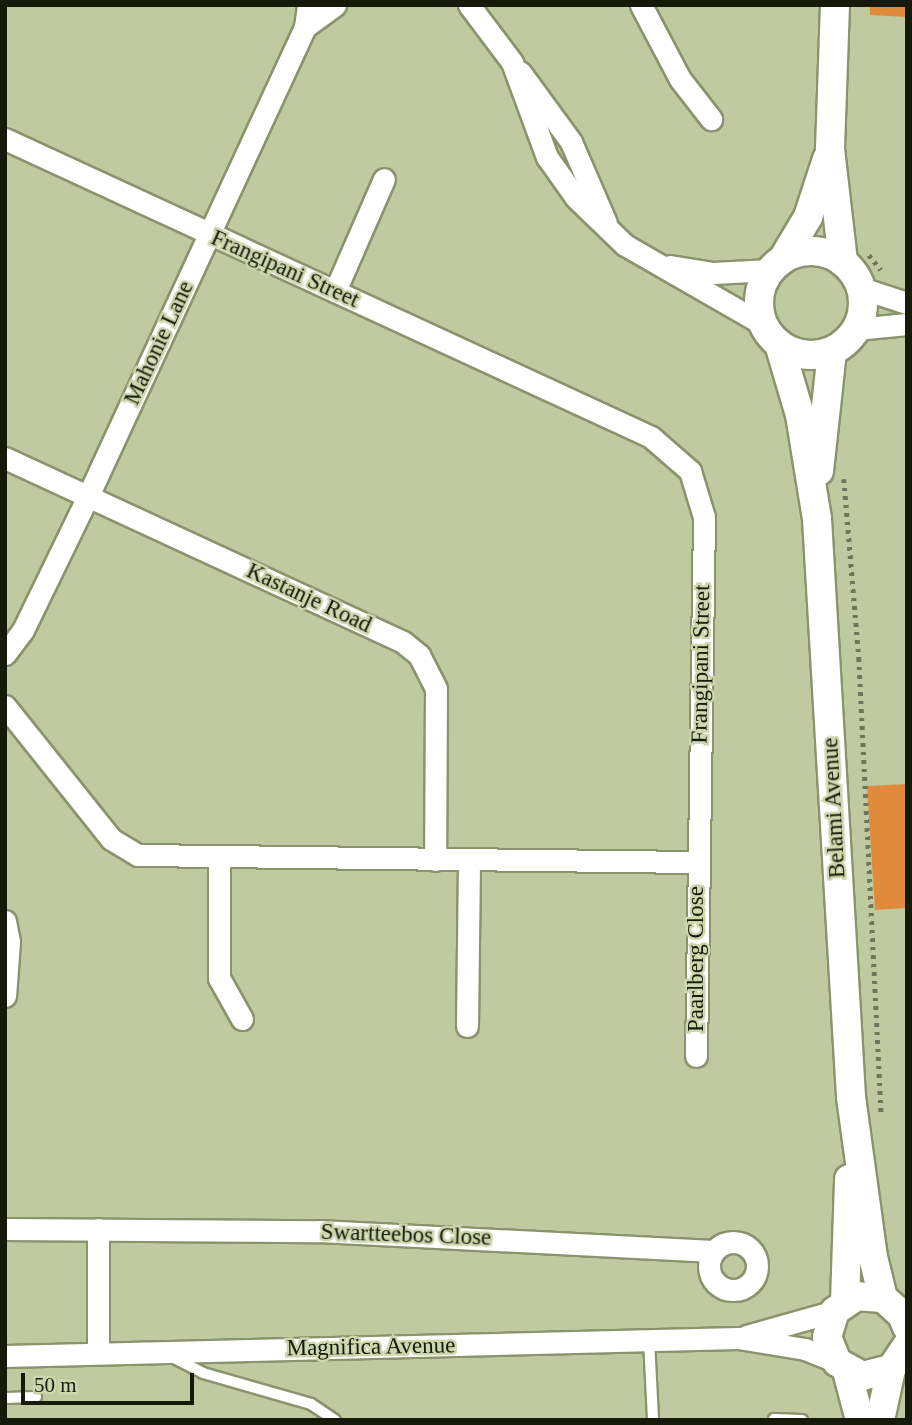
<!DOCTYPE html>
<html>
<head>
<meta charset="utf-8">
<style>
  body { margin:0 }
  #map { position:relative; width:912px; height:1425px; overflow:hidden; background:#bfcaa1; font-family:"Times New Roman",serif }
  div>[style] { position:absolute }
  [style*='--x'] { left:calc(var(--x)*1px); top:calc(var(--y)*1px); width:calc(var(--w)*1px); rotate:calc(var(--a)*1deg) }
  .green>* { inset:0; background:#e08b3c }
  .path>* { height:4.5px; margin-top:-2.25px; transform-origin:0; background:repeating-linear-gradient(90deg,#6e765a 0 3.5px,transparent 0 8.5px) }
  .roads { filter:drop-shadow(2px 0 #89946d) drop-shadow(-2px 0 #89946d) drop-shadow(0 2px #89946d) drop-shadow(0 -2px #89946d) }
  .service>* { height:10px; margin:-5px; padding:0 5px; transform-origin:5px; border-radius:5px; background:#fff }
  .minor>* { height:21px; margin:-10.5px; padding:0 10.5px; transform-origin:10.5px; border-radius:10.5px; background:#fff }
  .minor>.ring { margin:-10.5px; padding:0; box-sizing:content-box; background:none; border:21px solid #fff; border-radius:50% }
  .tertiary>* { height:28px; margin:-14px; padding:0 14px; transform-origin:14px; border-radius:14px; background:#fff }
  .tertiary>.ring { margin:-14px; padding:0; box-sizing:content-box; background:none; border:28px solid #fff; border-radius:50% }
  span { translate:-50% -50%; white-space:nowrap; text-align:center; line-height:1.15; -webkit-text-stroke:5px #ccd7ae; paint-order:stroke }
  .street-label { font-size:23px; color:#161a0b }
  .frame { position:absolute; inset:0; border:7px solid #161a0b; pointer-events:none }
  .scale { position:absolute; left:21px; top:1373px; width:173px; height:32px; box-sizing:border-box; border:4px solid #161a0b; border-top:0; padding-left:9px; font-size:21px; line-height:24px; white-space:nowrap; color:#161a0b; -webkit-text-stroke:5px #ccd7ae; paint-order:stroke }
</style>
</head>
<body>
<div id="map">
  <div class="green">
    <div style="clip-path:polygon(870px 5px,907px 5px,907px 17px,870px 15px)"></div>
    <div style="clip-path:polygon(907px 784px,907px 908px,875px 910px,867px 786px)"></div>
  </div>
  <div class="path">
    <div style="--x:869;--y:255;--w:19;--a:51"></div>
    <div style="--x:844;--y:479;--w:180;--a:85.2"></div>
    <div style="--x:859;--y:658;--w:459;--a:87.2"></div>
  </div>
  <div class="roads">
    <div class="service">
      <div style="--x:649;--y:1340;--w:80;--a:87.1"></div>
      <div style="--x:172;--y:1357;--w:35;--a:27"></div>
      <div style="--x:203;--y:1373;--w:112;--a:16"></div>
      <div style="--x:311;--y:1404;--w:29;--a:34"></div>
      <div style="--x:5;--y:1398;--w:31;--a:-2"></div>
      <div style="--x:774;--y:1419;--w:28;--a:2"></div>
    </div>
    <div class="minor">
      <div style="--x:469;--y:5;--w:71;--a:53"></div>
      <div style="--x:512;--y:62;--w:101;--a:69.8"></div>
      <div style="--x:547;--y:157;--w:50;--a:54.7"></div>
      <div style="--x:576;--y:198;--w:68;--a:43.8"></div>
      <div style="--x:625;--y:245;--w:160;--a:29.9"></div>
      <div style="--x:641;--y:5;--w:84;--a:62.2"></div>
      <div style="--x:680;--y:79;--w:51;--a:52.2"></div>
      <div style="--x:305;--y:27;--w:37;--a:-36"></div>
      <div style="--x:520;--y:72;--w:87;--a:53.9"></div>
      <div style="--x:571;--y:142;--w:88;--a:66.6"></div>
      <div style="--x:5;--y:139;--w:711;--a:24.76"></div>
      <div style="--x:651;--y:437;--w:52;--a:41.1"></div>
      <div style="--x:690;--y:471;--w:48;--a:73.1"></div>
      <div style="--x:704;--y:517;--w:539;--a:90.85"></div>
      <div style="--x:670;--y:266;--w:44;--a:9.2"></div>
      <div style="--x:713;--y:273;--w:57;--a:-3"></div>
      <div style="--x:861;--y:288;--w:48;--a:18.1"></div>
      <div style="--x:335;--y:291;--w:122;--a:-66.4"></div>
      <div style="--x:856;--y:329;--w:51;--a:-5.6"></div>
      <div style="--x:5;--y:458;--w:438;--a:24.8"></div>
      <div style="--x:403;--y:642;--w:21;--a:39"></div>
      <div style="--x:419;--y:655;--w:38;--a:63"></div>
      <div style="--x:436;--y:689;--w:171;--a:90.3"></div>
      <div style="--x:5;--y:654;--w:30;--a:-53"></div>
      <div style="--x:23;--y:630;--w:149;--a:-64.1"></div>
      <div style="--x:88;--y:496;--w:517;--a:-65.17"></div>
      <div style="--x:305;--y:27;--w:22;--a:-82"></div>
      <div style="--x:5;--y:706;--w:170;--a:51.4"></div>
      <div style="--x:111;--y:839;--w:31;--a:31"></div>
      <div style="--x:138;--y:855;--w:558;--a:0.72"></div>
      <div style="--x:219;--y:858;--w:120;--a:90"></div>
      <div style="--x:219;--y:978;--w:47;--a:60.7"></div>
      <div style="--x:5;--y:921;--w:21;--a:79"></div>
      <div style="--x:9;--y:942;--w:54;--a:94.2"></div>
      <div style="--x:467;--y:1026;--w:166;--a:-89.3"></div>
      <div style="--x:5;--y:1229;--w:314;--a:0.4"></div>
      <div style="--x:319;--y:1231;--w:395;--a:2.9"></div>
      <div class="ring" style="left:709px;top:1242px;width:27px;height:27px"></div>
      <div style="--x:746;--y:1336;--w:92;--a:-15.7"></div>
      <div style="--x:98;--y:1353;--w:124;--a:-90"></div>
      <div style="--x:5;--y:1356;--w:733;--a:-1.41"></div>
      <div style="--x:738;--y:1338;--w:68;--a:9.3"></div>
      <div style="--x:805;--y:1349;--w:35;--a:22"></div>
    </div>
    <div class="tertiary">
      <div style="--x:835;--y:5;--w:144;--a:92"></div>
      <div style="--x:830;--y:149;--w:114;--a:83.4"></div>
      <div class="ring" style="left:759px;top:251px;width:76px;height:76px"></div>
      <div style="--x:783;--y:259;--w:49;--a:-59.2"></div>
      <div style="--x:808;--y:217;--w:61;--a:-71.9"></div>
      <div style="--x:779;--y:344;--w:74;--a:73.5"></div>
      <div style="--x:800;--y:415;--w:105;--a:80.7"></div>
      <div style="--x:817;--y:519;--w:579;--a:86.63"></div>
      <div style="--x:851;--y:1097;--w:162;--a:82.2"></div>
      <div style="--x:873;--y:1257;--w:42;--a:76.3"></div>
      <div style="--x:819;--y:471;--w:121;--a:-83.8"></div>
      <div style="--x:845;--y:1302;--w:123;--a:-88.1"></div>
      <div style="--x:907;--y:1327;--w:13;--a:-113"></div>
      <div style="--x:902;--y:1315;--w:25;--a:-138"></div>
      <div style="--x:883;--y:1298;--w:26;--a:-176"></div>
      <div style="--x:857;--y:1296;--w:27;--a:146"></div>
      <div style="--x:835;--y:1311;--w:27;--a:107"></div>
      <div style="--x:827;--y:1337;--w:27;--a:68"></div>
      <div style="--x:837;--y:1362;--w:29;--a:29"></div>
      <div style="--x:862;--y:1376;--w:30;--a:-14"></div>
      <div style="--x:891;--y:1369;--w:29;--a:-56"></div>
      <div style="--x:847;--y:1371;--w:51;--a:75.1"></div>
      <div style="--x:880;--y:1420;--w:52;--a:-77.8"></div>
    </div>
  </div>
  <div class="street-label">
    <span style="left:285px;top:269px;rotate:24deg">Frangipani Street</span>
    <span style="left:159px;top:343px;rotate:-65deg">Mahonie Lane</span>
    <span style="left:309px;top:598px;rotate:25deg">Kastanje Road</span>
    <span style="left:701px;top:664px;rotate:-89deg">Frangipani Street</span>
    <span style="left:834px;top:808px;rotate:-93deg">Belami Avenue</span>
    <span style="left:696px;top:959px;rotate:-90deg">Paarlberg Close</span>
    <span style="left:406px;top:1235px;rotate:2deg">Swartteebos Close</span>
    <span style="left:371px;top:1347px;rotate:-1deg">Magnifica Avenue</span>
  </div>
  <div class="frame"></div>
  <div class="scale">50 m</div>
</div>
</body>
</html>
